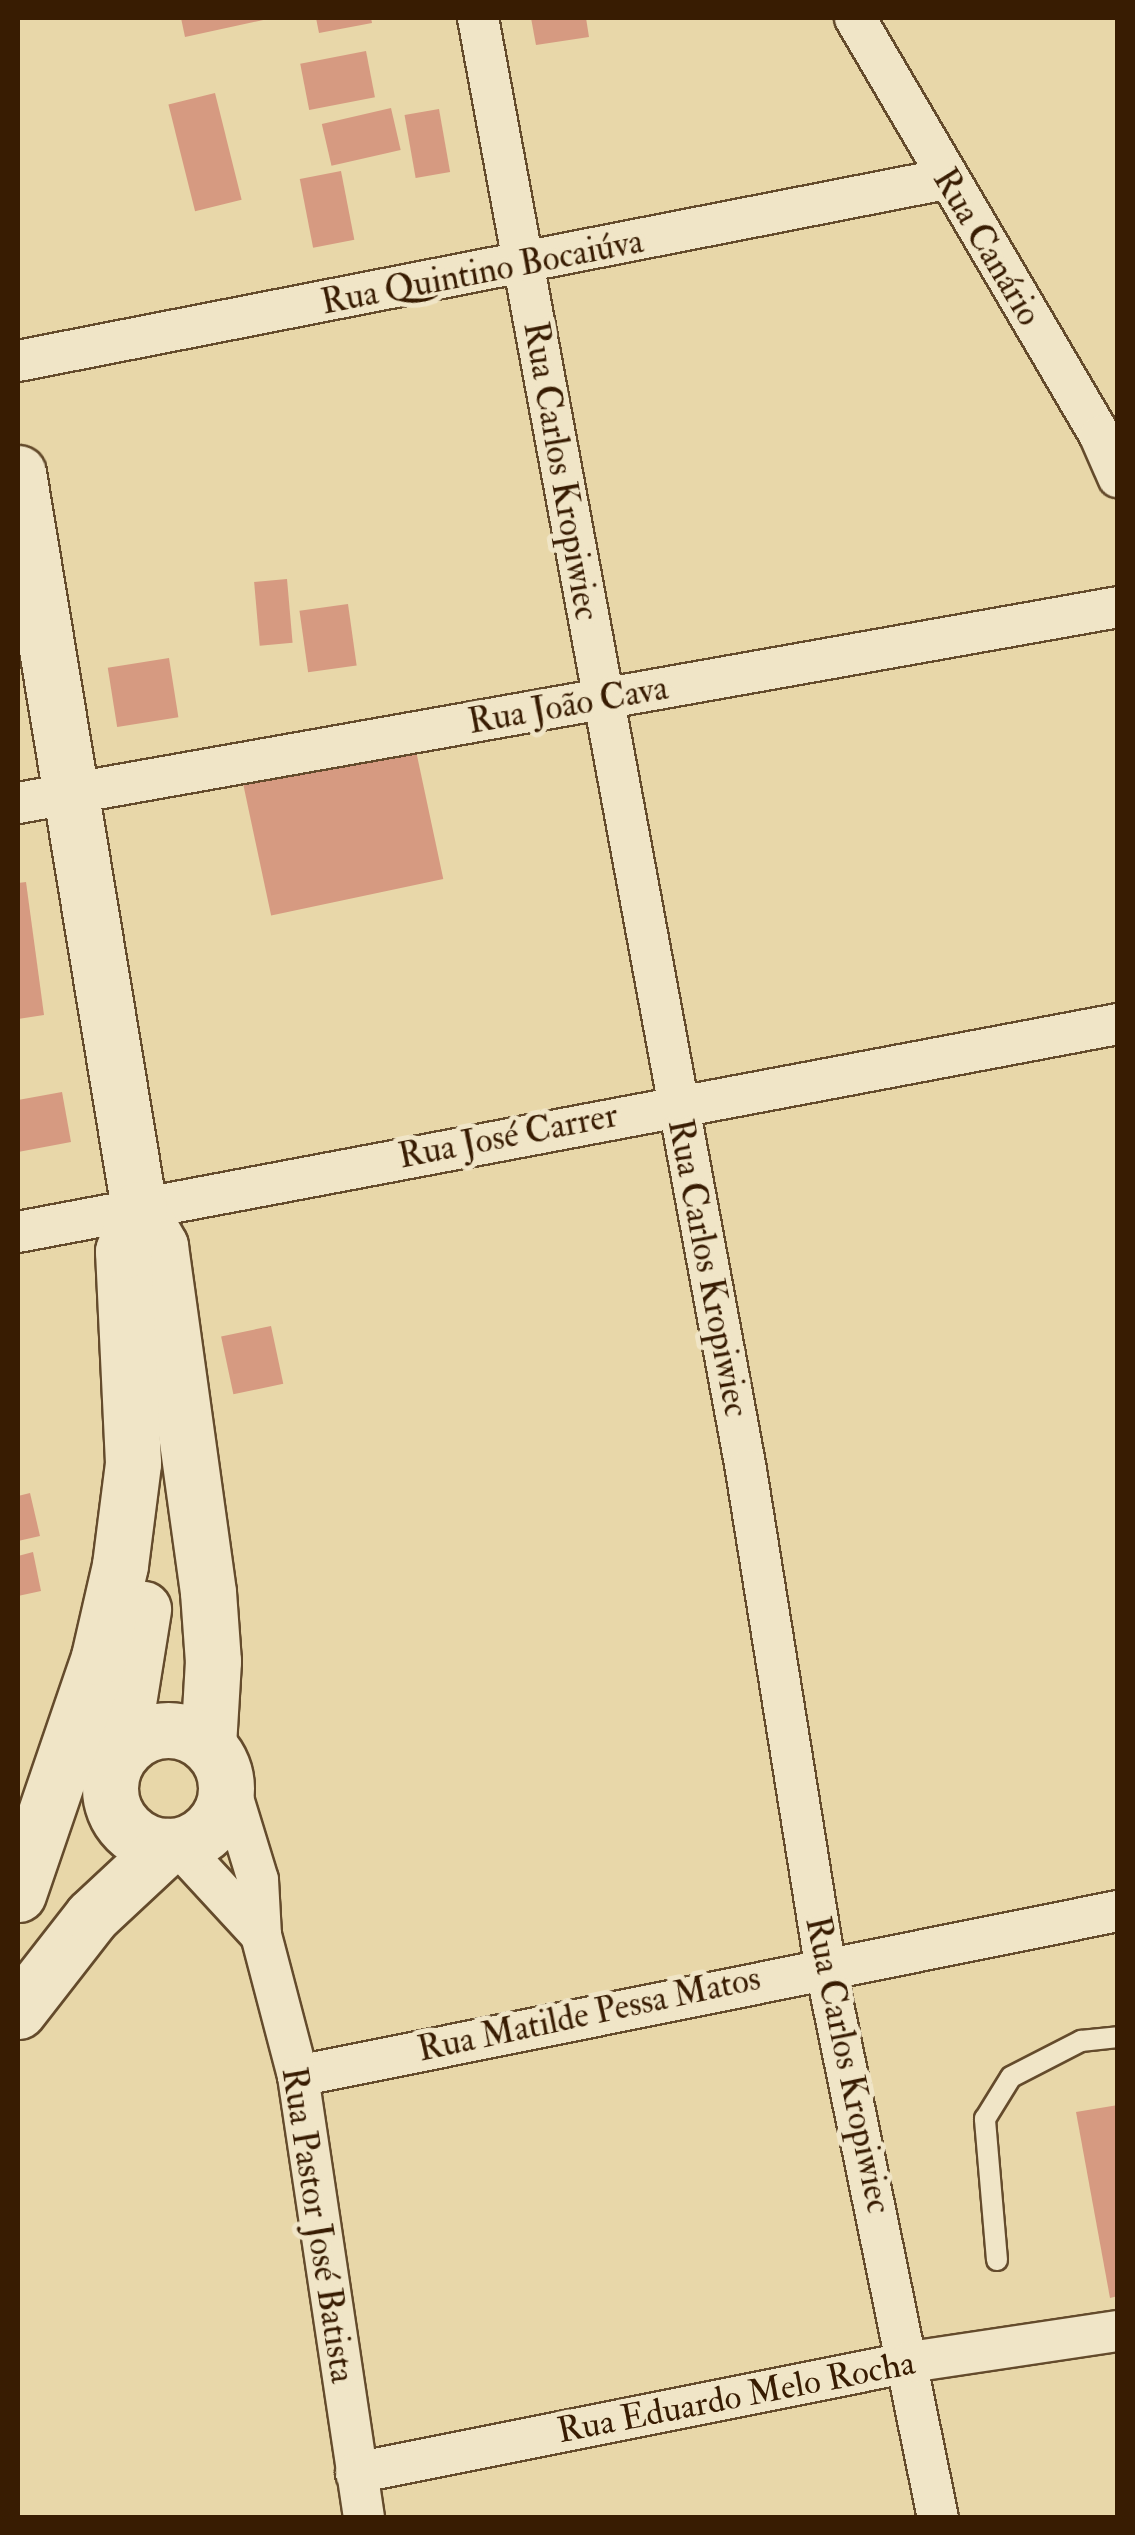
<!DOCTYPE html>
<html>
<head>
<meta charset="utf-8">
<style>
  body { margin:0 }
  #map { position:relative; width:1135px; height:2535px; overflow:hidden; background:#e8d7a9; font-family:"IM FELL Double Pica",serif }
  div>[style] { position:absolute }
  [style*='--x'] { left:calc(var(--x)*1px); top:calc(var(--y)*1px); width:calc(var(--w)*1px); rotate:calc(var(--a)*1deg) }
  .building>* { inset:0; background:#d69a81; transform-origin:0 0 }
  .roads { filter:drop-shadow(2px 0 #644b2c) drop-shadow(-2px 0 #644b2c) drop-shadow(0 2px #644b2c) drop-shadow(0 -2px #644b2c) }
  .lane>* { height:20px; margin:-10px; padding:0 10px; transform-origin:10px; border-radius:10px; background:#f0e5c7 }
  .street>* { height:40px; margin:-20px; padding:0 20px; transform-origin:20px; border-radius:20px; background:#f0e5c7 }
  .secondary>* { height:55px; margin:-27.5px; padding:0 27.5px; transform-origin:27.5px; border-radius:27.5px; background:#f0e5c7 }
  .secondary>.ring { margin:-27.5px; padding:0; box-sizing:content-box; background:none; border:55px solid #f0e5c7; border-radius:50% }
  span { translate:-50% -50%; white-space:nowrap; text-align:center; line-height:1.15; -webkit-text-stroke:10px #f0e5c7; paint-order:stroke }
  .street-label { font-size:35px; color:#381c02 }
  .frame { position:absolute; inset:0; border:20px solid #381c02; pointer-events:none }
</style>
</head>
<body>
<div id="map">
  <div class="building">
    <div style="clip-path:polygon(181px 18px,267px 18px,268px 19px,185px 37px)"></div>
    <div style="clip-path:polygon(316px 18px,371px 18px,372px 23px,319px 33px)"></div>
    <div style="clip-path:polygon(531px 18px,586px 18px,589px 37px,536px 45px)"></div>
    <div style="left:366px;top:51px;width:47px;height:67px;rotate:79deg"></div>
    <div style="left:215px;top:93px;width:110px;height:48px;rotate:76deg"></div>
    <div style="left:391px;top:108px;width:43px;height:71px;rotate:77deg"></div>
    <div style="left:439px;top:109px;width:64px;height:35px;rotate:80deg"></div>
    <div style="left:341px;top:171px;width:70px;height:42px;rotate:79deg"></div>
    <div style="left:287px;top:579px;width:64px;height:33px;rotate:85deg"></div>
    <div style="left:348px;top:604px;width:62px;height:49px;rotate:82deg"></div>
    <div style="left:169px;top:658px;width:60px;height:62px;rotate:81deg"></div>
    <div style="left:415px;top:746px;width:136px;height:176px;rotate:78deg"></div>
    <div style="clip-path:polygon(26px 882px,44px 1015px,18px 1019px,18px 883px)"></div>
    <div style="clip-path:polygon(62px 1092px,71px 1142px,18px 1152px,18px 1100px)"></div>
    <div style="left:271px;top:1326px;width:59px;height:51px;rotate:78deg"></div>
    <div style="clip-path:polygon(30px 1493px,40px 1536px,18px 1541px,18px 1496px)"></div>
    <div style="clip-path:polygon(33px 1552px,41px 1591px,18px 1596px,18px 1556px)"></div>
    <div style="clip-path:polygon(1118px 2105px,1118px 2296px,1110px 2298px,1076px 2112px)"></div>
  </div>
  <div class="roads">
    <div class="lane">
      <div style="--x:997;--y:2260;--w:142;--a:-94.9"></div>
      <div style="--x:985;--y:2119;--w:49;--a:-58.2"></div>
      <div style="--x:1011;--y:2077;--w:79;--a:-27.2"></div>
      <div style="--x:1081;--y:2041;--w:37;--a:-6"></div>
    </div>
    <div class="street">
      <div style="--x:478;--y:18;--w:1477;--a:79.54"></div>
      <div style="--x:746;--y:1470;--w:501;--a:80.93"></div>
      <div style="--x:825;--y:1965;--w:564;--a:78.45"></div>
      <div style="--x:855;--y:18;--w:485;--a:59.6"></div>
      <div style="--x:1100;--y:436;--w:45;--a:66.3"></div>
      <div style="--x:18;--y:361;--w:946;--a:-11.1"></div>
      <div style="--x:18;--y:803;--w:1117;--a:-10.1"></div>
      <div style="--x:18;--y:1232;--w:1119;--a:-10.71"></div>
      <div style="--x:225;--y:1772;--w:113;--a:73"></div>
      <div style="--x:258;--y:1880;--w:55;--a:86.9"></div>
      <div style="--x:261;--y:1935;--w:146;--a:75.3"></div>
      <div style="--x:298;--y:2076;--w:447;--a:81.5"></div>
      <div style="--x:178;--y:1845;--w:122;--a:47.3"></div>
      <div style="--x:298;--y:2076;--w:836;--a:-11.38"></div>
      <div style="--x:356;--y:2473;--w:565;--a:-11.33"></div>
      <div style="--x:910;--y:2362;--w:210;--a:-8.5"></div>
    </div>
    <div class="secondary">
      <div style="--x:18;--y:473;--w:746;--a:80.66"></div>
      <div style="--x:139;--y:1209;--w:43;--a:60.4"></div>
      <div style="--x:160;--y:1246;--w:349;--a:82.1"></div>
      <div style="--x:208;--y:1592;--w:69;--a:85.9"></div>
      <div style="--x:213;--y:1661;--w:83;--a:93.4"></div>
      <div class="ring" style="left:110px;top:1730px;width:61px;height:61px"></div>
      <div style="--x:120;--y:1753;--w:146;--a:-80.9"></div>
      <div style="--x:18;--y:1894;--w:250;--a:-71.1"></div>
      <div style="--x:99;--y:1657;--w:94;--a:-77.1"></div>
      <div style="--x:120;--y:1565;--w:103;--a:-82.7"></div>
      <div style="--x:133;--y:1463;--w:212;--a:-92.7"></div>
      <div style="--x:123;--y:1251;--w:45;--a:-69.1"></div>
      <div style="--x:18;--y:2011;--w:120;--a:-52.1"></div>
      <div style="--x:92;--y:1916;--w:103;--a:-43"></div>
    </div>
  </div>
  <div class="street-label">
    <span style="left:987px;top:247px;rotate:59deg">Rua Canário</span>
    <span style="left:482px;top:272px;rotate:-11deg">Rua Quintino Bocaiúva</span>
    <span style="left:561px;top:471px;rotate:80deg">Rua Carlos Kropiwiec</span>
    <span style="left:568px;top:705px;rotate:-10deg">Rua João Cava</span>
    <span style="left:508px;top:1136px;rotate:-11deg">Rua José Carrer</span>
    <span style="left:708px;top:1268px;rotate:79deg">Rua Carlos Kropiwiec</span>
    <span style="left:589px;top:2014px;rotate:-12deg">Rua Matilde Pessa Matos</span>
    <span style="left:848px;top:2065px;rotate:78deg">Rua Carlos Kropiwiec</span>
    <span style="left:318px;top:2225px;rotate:81deg">Rua Pastor José Batista</span>
    <span style="left:736px;top:2397px;rotate:-11deg">Rua Eduardo Melo Rocha</span>
  </div>
  <div class="frame"></div>
</div>
</body>
</html>
